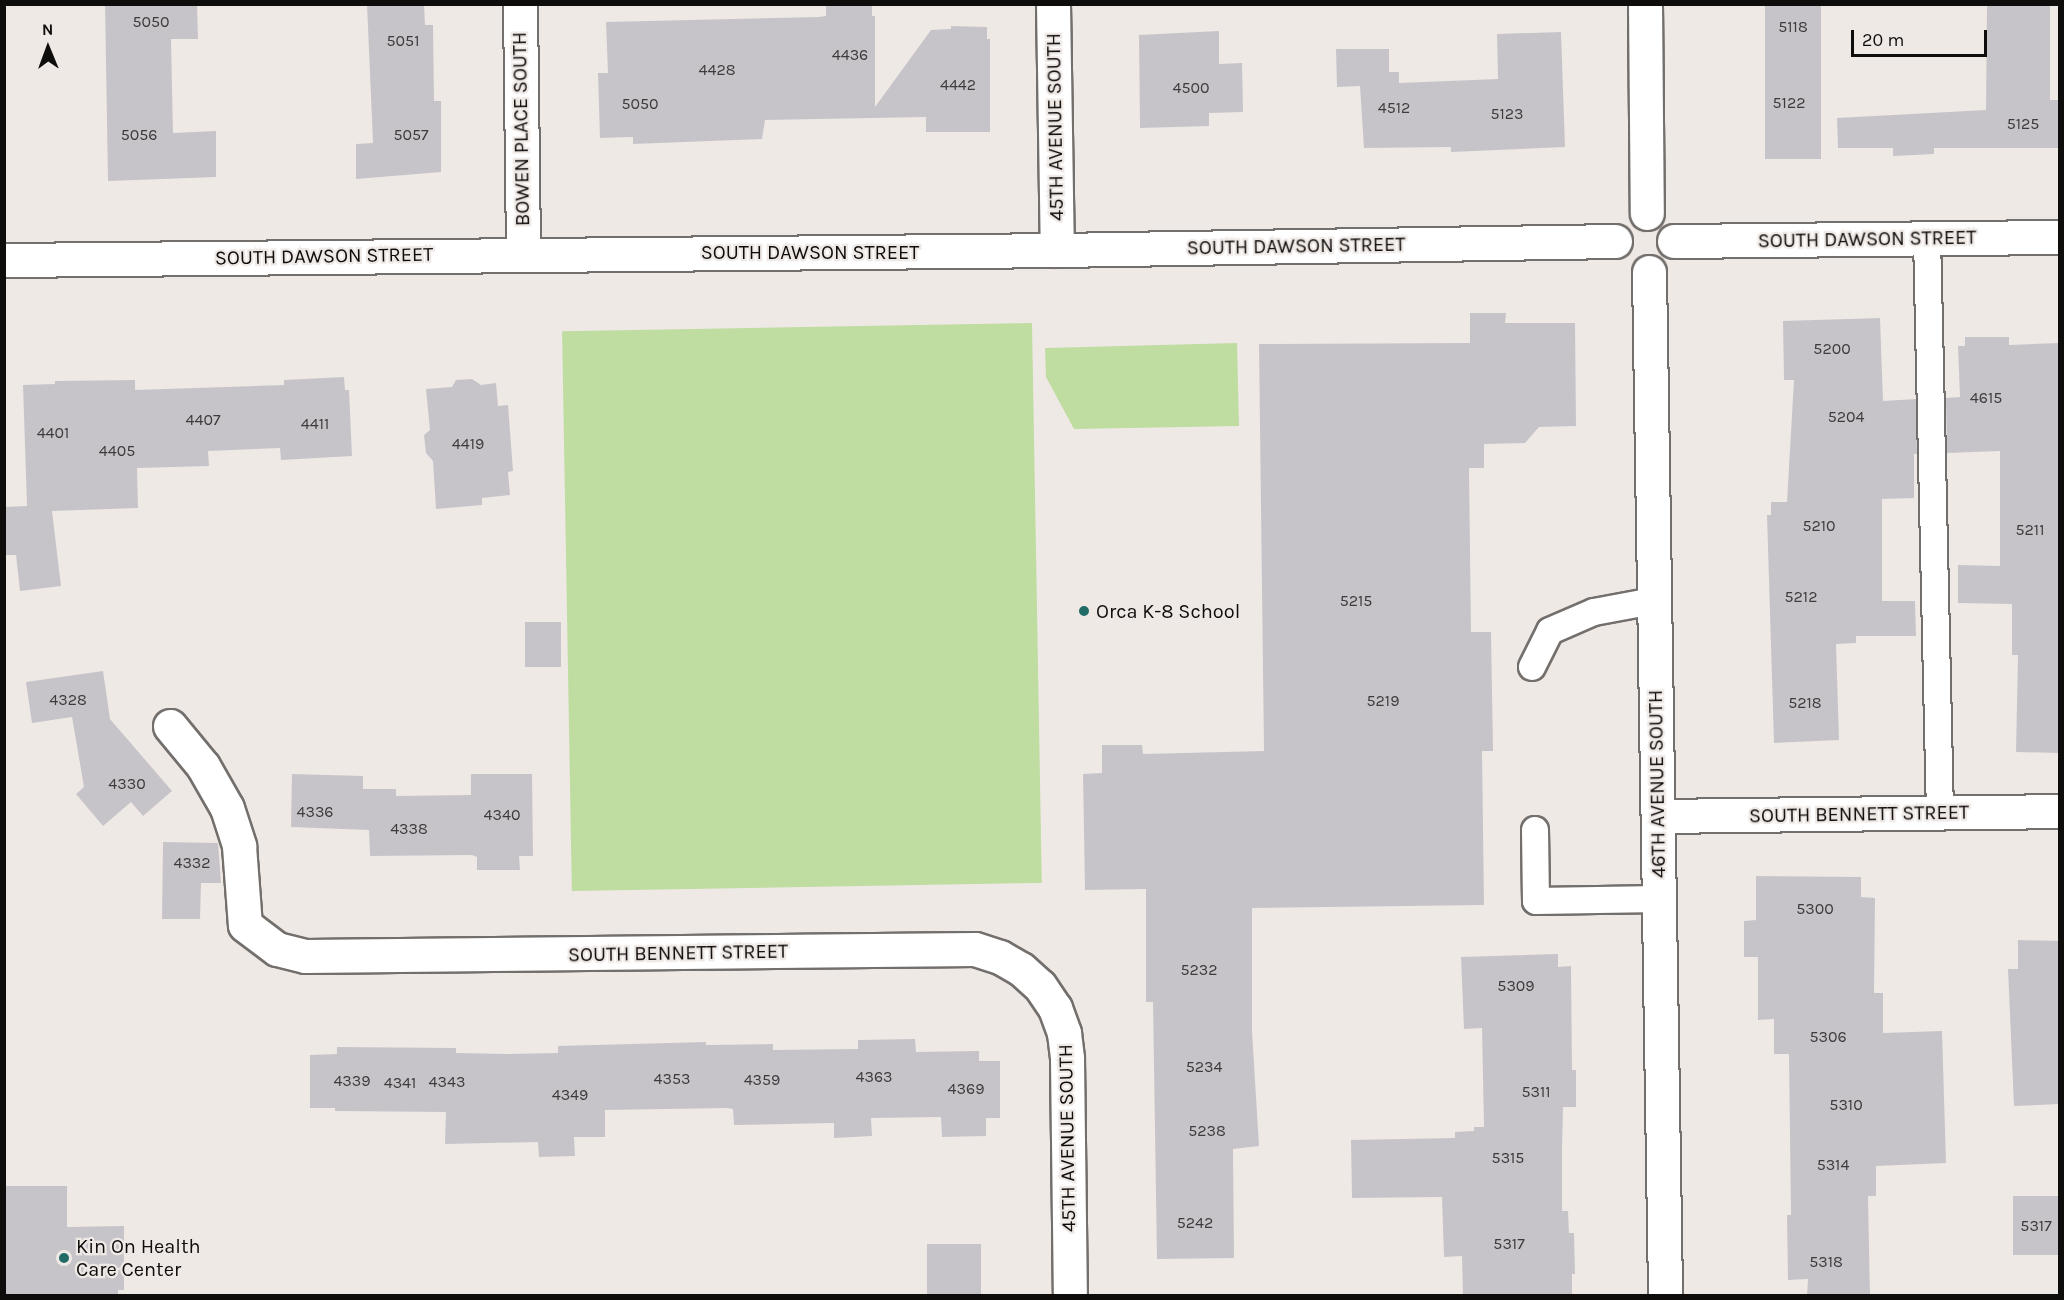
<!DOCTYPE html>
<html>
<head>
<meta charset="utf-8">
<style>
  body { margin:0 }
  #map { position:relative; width:2064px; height:1300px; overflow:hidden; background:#efe9e6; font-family:Karla,sans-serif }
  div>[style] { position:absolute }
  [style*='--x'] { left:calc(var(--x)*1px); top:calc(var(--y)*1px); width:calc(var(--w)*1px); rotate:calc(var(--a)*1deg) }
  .green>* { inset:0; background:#bfdca1; transform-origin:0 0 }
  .building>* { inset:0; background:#c7c4c9; transform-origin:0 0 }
  .roads { filter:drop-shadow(2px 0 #736f6c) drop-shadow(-2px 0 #736f6c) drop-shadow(0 2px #736f6c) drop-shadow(0 -2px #736f6c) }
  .lane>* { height:26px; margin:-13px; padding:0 13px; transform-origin:13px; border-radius:13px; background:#fff }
  .street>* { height:33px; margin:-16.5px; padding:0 16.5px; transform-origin:16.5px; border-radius:16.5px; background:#fff }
  .dots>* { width:16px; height:16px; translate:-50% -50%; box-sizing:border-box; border:3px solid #efe9e6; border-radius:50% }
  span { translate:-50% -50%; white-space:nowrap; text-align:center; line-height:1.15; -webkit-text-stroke:4.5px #efe9e6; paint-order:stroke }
  .number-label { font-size:16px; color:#3d3b3b }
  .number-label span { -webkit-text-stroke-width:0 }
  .street-label { font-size:20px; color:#0f0d0c }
  .poi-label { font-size:20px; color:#0f0d0c }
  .left { translate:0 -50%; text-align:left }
  .frame { position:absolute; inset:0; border:6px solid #0f0d0c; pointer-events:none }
  .north { position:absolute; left:18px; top:18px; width:60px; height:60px; -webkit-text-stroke:4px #efe9e6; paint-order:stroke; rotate:359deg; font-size:16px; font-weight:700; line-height:24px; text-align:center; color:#0f0d0c }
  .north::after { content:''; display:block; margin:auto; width:21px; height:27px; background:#0f0d0c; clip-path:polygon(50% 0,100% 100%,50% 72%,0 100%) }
  .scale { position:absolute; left:1851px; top:30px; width:136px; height:27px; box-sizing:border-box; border:3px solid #0f0d0c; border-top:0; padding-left:8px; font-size:18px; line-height:21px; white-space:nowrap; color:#0f0d0c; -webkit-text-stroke:4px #efe9e6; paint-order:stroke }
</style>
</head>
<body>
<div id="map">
  <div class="green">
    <div style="left:1032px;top:323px;width:560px;height:470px;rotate:89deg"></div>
    <div style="clip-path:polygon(1237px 343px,1239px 426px,1074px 429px,1046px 377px,1045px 348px)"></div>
  </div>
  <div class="building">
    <div style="clip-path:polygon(105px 4px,197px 4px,198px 39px,171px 39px,173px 133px,216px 131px,216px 177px,108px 181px)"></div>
    <div style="clip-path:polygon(367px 4px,424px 4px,425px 25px,433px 25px,434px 101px,441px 101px,441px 172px,356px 179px,356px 144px,373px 143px)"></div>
    <div style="clip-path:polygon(826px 4px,872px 4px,872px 16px,875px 16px,875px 107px,931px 30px,951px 29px,951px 26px,987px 27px,987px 39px,990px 39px,990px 132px,926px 132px,926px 117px,765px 120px,762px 139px,633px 144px,633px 137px,600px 138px,598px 73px,608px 73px,606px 22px,819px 17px,826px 16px)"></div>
    <div style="left:1765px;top:4px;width:56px;height:155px"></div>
    <div style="clip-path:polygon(1987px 4px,2050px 4px,2050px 100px,2060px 100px,2060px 148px,1934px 148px,1934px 154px,1893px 156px,1893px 148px,1838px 148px,1837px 118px,1986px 110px)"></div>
    <div style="clip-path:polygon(1219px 31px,1219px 64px,1242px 63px,1243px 112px,1209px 113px,1209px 126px,1140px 128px,1139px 35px)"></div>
    <div style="clip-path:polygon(1561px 32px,1565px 147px,1451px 152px,1451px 147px,1364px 148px,1360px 86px,1337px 87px,1336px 49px,1389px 49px,1389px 72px,1399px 72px,1399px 83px,1498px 79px,1497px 34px)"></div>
    <div style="clip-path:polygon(1470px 313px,1506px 313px,1505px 323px,1575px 323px,1576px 426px,1539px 427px,1525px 443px,1484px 444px,1484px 468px,1469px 468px,1471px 632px,1491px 632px,1493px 751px,1482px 751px,1484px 905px,1252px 908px,1252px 1031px,1259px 1146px,1233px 1149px,1234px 1258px,1157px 1259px,1153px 1002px,1146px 1002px,1146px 889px,1085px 890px,1083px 774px,1102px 773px,1102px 745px,1142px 745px,1143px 754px,1264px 751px,1259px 344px,1470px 343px)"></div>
    <div style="clip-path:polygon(1880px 318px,1883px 401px,1916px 399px,1917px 454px,1914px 454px,1914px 498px,1882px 499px,1882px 601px,1915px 601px,1916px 636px,1856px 636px,1856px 643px,1836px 644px,1839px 740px,1774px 743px,1767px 515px,1771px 515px,1771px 502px,1787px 502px,1794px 380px,1784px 380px,1783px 321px)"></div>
    <div style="clip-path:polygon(1965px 337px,2009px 337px,2009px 345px,2060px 343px,2060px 753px,2016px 752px,2018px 655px,2012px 655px,2012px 604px,1958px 603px,1958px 565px,2000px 566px,2000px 451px,1947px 453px,1946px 398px,1960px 397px,1958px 346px,1965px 346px)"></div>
    <div style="clip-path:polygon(344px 377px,345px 390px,349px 390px,352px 456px,281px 460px,280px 448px,208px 451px,209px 466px,137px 468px,138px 508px,52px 511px,61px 586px,20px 591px,16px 555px,4px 555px,4px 507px,27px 506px,23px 385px,55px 384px,55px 381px,135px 380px,135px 390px,284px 385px,284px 380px)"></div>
    <div style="clip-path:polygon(472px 379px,481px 385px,496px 383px,498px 406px,508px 405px,513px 471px,508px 472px,510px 495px,482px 498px,482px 505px,436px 509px,433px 461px,426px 453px,424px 435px,430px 430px,426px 389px,452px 387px,456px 380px)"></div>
    <div style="left:525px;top:622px;width:36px;height:45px"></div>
    <div style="clip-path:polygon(103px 671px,110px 719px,172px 791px,143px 816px,131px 802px,103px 826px,76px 794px,84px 787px,72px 717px,32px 723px,26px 682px)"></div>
    <div style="clip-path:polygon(292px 774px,363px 776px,363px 789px,396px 789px,396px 796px,471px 795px,471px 774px,532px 774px,533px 856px,519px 856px,520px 870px,477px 870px,477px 857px,472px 855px,370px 856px,369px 830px,291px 827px)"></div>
    <div style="clip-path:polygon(163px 842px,218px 843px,221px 883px,201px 883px,200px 919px,162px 919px)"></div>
    <div style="clip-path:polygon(1756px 876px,1861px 877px,1861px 897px,1875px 898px,1874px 993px,1883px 993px,1883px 1033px,1942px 1031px,1946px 1163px,1876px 1166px,1876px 1196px,1868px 1196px,1870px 1296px,1807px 1296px,1808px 1279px,1788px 1280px,1787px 1215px,1791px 1215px,1789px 1054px,1774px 1054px,1774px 1019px,1758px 1020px,1758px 957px,1744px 957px,1744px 921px,1756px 920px)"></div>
    <div style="clip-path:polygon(2018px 940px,2060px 941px,2060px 1104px,2014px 1106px,2008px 969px,2018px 969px)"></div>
    <div style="clip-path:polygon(1558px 954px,1558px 967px,1571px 966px,1572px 1070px,1576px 1070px,1576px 1107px,1563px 1107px,1562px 1149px,1562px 1211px,1568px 1211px,1569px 1233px,1574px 1233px,1575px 1274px,1572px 1274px,1572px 1296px,1463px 1296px,1462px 1256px,1444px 1257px,1442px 1197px,1352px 1198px,1351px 1140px,1455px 1138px,1455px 1132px,1474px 1131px,1474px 1127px,1484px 1127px,1482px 1028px,1464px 1029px,1461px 957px)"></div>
    <div style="clip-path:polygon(915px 1039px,916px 1052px,979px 1051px,979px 1061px,1000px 1061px,1000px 1118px,986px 1118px,986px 1136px,942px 1137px,941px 1117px,871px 1118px,872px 1136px,834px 1138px,834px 1123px,734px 1125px,733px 1109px,727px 1108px,605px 1110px,605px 1137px,574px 1137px,575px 1156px,539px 1157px,538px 1142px,445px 1144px,446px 1112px,335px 1111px,335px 1108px,310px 1108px,310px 1055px,337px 1054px,337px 1047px,456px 1048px,456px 1053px,507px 1054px,558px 1053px,558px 1046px,706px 1042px,706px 1045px,773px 1044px,773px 1050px,858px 1049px,858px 1040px)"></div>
    <div style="clip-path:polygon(4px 1186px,67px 1186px,67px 1227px,124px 1226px,124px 1290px,118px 1290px,118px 1296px,4px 1296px)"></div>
    <div style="left:2013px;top:1196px;width:47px;height:59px"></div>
    <div style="left:927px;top:1244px;width:54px;height:52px"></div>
  </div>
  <div class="roads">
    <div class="lane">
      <div style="--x:1927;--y:237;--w:576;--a:88.71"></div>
      <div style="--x:1532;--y:667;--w:40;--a:-63.4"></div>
      <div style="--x:1550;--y:631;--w:48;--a:-23.4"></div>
      <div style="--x:1594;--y:612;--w:60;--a:-10.6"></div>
      <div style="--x:1535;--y:830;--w:71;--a:89.2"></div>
      <div style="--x:1536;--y:901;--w:124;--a:-0.9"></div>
    </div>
    <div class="street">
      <div style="--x:520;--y:4;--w:249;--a:89.3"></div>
      <div style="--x:1053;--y:4;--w:246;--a:89.1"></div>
      <div style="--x:1645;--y:4;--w:209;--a:89.5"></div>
      <div style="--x:1674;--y:241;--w:386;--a:-0.6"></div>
      <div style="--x:4;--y:260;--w:1053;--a:-0.54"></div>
      <div style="--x:1057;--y:250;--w:558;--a:-0.92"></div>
      <div style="--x:1649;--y:272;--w:1024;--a:89.1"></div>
      <div style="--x:170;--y:726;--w:52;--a:50.5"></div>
      <div style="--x:203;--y:766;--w:48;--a:60.3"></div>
      <div style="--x:227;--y:808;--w:40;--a:72"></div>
      <div style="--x:239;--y:846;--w:79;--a:85.7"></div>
      <div style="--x:245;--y:925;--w:40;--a:37"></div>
      <div style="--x:277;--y:949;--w:29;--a:14"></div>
      <div style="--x:305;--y:956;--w:670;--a:-0.6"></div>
      <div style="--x:975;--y:949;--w:26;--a:18"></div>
      <div style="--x:1000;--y:957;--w:24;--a:30"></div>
      <div style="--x:1021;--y:969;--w:25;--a:42"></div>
      <div style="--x:1040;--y:986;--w:27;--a:56"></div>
      <div style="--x:1055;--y:1008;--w:27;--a:70"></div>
      <div style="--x:1064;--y:1033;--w:26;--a:83"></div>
      <div style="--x:1067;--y:1059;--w:237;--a:89.3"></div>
      <div style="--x:1658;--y:816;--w:402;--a:-0.7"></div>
    </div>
  </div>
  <div class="dots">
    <div style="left:1084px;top:611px;background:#206b66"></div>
    <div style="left:64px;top:1258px;background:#206b66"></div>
  </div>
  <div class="number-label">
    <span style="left:151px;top:22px">5050</span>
    <span style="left:1793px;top:27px">5118</span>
    <span style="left:403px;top:41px">5051</span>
    <span style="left:850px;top:55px">4436</span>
    <span style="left:717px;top:70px">4428</span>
    <span style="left:958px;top:85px">4442</span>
    <span style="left:1191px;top:88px">4500</span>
    <span style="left:1789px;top:103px">5122</span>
    <span style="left:640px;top:104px">5050</span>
    <span style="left:1394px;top:108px">4512</span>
    <span style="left:1507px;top:114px">5123</span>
    <span style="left:2023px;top:124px">5125</span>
    <span style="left:139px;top:135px">5056</span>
    <span style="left:411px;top:135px">5057</span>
    <span style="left:1832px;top:349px">5200</span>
    <span style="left:1986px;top:398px">4615</span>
    <span style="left:1846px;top:417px">5204</span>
    <span style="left:203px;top:420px">4407</span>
    <span style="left:315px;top:424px">4411</span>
    <span style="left:53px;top:433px">4401</span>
    <span style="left:468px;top:444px">4419</span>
    <span style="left:117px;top:451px">4405</span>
    <span style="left:1819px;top:526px">5210</span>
    <span style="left:2030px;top:530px">5211</span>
    <span style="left:1801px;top:597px">5212</span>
    <span style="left:1356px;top:601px">5215</span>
    <span style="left:68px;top:700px">4328</span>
    <span style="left:1383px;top:701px">5219</span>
    <span style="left:1805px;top:703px">5218</span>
    <span style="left:127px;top:784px">4330</span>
    <span style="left:315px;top:812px">4336</span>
    <span style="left:502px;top:815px">4340</span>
    <span style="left:409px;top:829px">4338</span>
    <span style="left:192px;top:863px">4332</span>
    <span style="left:1815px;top:909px">5300</span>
    <span style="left:1199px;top:970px">5232</span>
    <span style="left:1516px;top:986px">5309</span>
    <span style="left:1828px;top:1037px">5306</span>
    <span style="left:1204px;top:1067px">5234</span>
    <span style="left:874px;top:1077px">4363</span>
    <span style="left:672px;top:1079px">4353</span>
    <span style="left:762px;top:1080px">4359</span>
    <span style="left:352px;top:1081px">4339</span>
    <span style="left:447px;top:1082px">4343</span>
    <span style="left:400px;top:1083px">4341</span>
    <span style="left:966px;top:1089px">4369</span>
    <span style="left:1536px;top:1092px">5311</span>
    <span style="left:570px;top:1095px">4349</span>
    <span style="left:1846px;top:1105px">5310</span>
    <span style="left:1207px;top:1131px">5238</span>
    <span style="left:1508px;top:1158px">5315</span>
    <span style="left:1833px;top:1165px">5314</span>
    <span style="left:1195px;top:1223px">5242</span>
    <span style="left:2036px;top:1226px">5317</span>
    <span style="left:1509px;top:1244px">5317</span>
    <span style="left:1826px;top:1262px">5318</span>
  </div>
  <div class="street-label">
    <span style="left:1055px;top:127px;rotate:-91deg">45TH AVENUE SOUTH</span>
    <span style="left:521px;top:129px;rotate:-91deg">BOWEN PLACE SOUTH</span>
    <span style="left:1867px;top:239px;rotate:-1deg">SOUTH DAWSON STREET</span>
    <span style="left:1296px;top:246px;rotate:-1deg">SOUTH DAWSON STREET</span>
    <span style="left:810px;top:252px">SOUTH DAWSON STREET</span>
    <span style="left:324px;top:256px;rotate:-1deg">SOUTH DAWSON STREET</span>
    <span style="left:1657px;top:784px;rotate:-91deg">46TH AVENUE SOUTH</span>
    <span style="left:1859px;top:814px;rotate:-1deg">SOUTH BENNETT STREET</span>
    <span style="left:678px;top:953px;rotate:-1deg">SOUTH BENNETT STREET</span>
    <span style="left:1067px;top:1138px;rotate:-91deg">45TH AVENUE SOUTH</span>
  </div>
  <div class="poi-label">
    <span class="left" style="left:1096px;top:611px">Orca K-8 School</span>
    <span class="left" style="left:76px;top:1258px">Kin On Health<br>Care Center</span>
  </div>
  <div class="frame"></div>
  <div class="north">N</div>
  <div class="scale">20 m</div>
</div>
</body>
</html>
